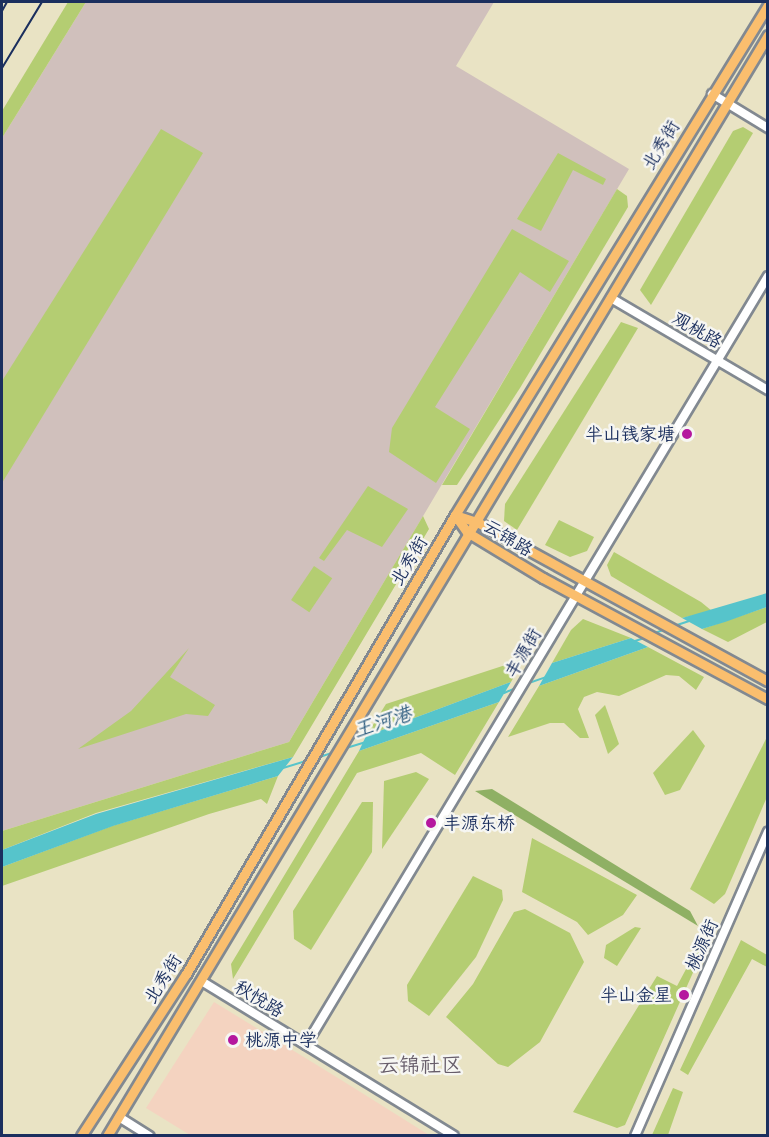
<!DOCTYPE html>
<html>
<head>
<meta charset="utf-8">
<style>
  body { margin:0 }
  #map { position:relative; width:769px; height:1137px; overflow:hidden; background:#e9e3c4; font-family:Delius,"LXGW WenKai TC",sans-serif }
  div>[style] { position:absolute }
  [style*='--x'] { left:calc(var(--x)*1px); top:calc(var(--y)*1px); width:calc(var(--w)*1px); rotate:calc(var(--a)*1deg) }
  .built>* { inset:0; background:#f4d3c0 }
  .industrial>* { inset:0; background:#d0c0bc }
  .green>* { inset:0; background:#b4cd72; transform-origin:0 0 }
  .forest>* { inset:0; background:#8fb064 }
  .water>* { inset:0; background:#56c4cb }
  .stream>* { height:2px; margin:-1px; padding:0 1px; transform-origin:1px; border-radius:1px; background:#56c4cb }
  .roads { filter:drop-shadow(2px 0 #828991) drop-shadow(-2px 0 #828991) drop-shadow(0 2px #828991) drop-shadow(0 -2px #828991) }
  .minor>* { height:8px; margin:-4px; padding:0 4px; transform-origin:4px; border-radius:4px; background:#fff }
  .major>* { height:9px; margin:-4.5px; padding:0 4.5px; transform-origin:4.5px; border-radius:4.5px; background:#fabe6e }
  .rail>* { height:2px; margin:-1px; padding:0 1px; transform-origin:1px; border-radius:1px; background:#1b2f5e }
  .dots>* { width:16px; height:16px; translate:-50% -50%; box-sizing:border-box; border:3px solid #f6f6f2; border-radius:50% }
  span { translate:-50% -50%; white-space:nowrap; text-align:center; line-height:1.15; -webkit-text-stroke:5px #f6f6f2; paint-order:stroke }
  .street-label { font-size:18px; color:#1b2f5e }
  .poi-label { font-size:18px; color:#1b2f5e }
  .right { translate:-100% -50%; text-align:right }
  .left { translate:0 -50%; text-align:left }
  .water-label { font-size:20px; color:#2d5c7f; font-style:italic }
  .quarter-label { font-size:21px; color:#675d6a }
  .frame { position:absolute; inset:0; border:3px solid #1b2f5e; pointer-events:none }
</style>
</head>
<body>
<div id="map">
  <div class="built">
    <div style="clip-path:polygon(214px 1002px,338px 1078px,429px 1135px,190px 1135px,146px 1108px)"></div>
  </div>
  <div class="industrial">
    <div style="clip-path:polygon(86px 2px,494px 2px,456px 66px,629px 169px,289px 742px,2px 831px,2px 138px)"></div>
  </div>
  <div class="green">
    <div style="clip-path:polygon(68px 2px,86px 2px,2px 138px,2px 111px)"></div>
    <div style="clip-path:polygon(743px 127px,753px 133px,651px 305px,640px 290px,733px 131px)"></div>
    <div style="clip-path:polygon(161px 129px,203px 153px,2px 483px,2px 381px)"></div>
    <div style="clip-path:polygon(558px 153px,606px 179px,603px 185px,573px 170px,541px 231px,517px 219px)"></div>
    <div style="clip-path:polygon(617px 189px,627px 196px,628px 207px,520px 388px,457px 485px,442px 485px)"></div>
    <div style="clip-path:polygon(512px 229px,569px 261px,550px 292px,520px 272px,435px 407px,470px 429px,436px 483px,389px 452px,392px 428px)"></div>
    <div style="clip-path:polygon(621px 322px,638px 328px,517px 530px,504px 521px,505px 504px)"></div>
    <div style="clip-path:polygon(368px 486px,408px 509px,382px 547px,347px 530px,324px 561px,319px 558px)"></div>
    <div style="clip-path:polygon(423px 516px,429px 529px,293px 757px,96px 813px,2px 850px,2px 831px,289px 742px)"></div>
    <div style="clip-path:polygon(559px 520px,594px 537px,587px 551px,570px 557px,545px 545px)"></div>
    <div style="clip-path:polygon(614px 552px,701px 602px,712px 611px,682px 618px,611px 576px,607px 565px)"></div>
    <div style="left:314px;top:566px;width:22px;height:41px;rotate:34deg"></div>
    <div style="clip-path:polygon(767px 607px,767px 622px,728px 642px,702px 629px)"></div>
    <div style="clip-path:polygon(583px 619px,631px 638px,552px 663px,571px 630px)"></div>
    <div style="clip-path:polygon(648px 647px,704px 677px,696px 690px,679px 676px,666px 675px,619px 696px,597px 692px,584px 697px,578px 709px,589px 738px,580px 738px,564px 723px,550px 723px,508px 737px,539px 686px)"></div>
    <div style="clip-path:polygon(189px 648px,170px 677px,215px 705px,208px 716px,186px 714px,78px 749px,131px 711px)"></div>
    <div style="clip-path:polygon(524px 659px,511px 682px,366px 736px,386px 704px)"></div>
    <div style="clip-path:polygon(499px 702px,455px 775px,421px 753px,357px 773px,233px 979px,231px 964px,359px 751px)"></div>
    <div style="clip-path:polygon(605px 705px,619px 744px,608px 754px,595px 715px)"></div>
    <div style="clip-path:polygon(693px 730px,705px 746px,680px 790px,665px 795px,653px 773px)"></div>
    <div style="clip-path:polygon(767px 737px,767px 797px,725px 894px,714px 904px,690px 889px)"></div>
    <div style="clip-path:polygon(416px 772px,429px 779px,382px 849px,384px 781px)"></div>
    <div style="clip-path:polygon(278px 776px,267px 804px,261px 799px,209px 814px,2px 886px,2px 867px,112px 826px)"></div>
    <div style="clip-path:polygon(362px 802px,373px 802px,372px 852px,311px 950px,294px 939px,293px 911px)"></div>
    <div style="clip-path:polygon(532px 838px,637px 895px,623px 915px,588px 935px,577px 922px,522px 892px)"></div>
    <div style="clip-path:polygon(473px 876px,502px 890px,503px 900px,476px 957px,429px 1016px,408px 1001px,407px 985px)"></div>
    <div style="clip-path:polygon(525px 909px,570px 933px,584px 962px,540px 1042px,508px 1067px,498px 1064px,446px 1017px,473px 984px,514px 912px)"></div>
    <div style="clip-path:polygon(635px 927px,641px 928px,617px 966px,604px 958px,606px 945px)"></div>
    <div style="clip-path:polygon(708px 928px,708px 939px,625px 1125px,617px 1128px,573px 1112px,657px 976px,677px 986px)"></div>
    <div style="clip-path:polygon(741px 940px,767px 955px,767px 967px,752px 959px,688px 1075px,680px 1070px)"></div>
    <div style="clip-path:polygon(673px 1088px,683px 1092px,668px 1135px,652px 1135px)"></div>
  </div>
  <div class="forest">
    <div style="clip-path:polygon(492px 789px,690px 911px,698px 926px,475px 791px)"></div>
  </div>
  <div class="water">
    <div style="clip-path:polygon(767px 593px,767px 607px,725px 622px,702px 629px,682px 618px)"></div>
    <div style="clip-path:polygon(631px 638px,648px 647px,539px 686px,552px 663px)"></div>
    <div style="clip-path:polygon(511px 682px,499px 702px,359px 751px,366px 736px)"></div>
    <div style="clip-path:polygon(293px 757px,278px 776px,113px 826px,2px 867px,2px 850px,96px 814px)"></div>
  </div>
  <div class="stream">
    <div style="--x:674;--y:626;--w:16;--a:-18"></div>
    <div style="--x:655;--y:633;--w:12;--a:-20"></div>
    <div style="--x:635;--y:641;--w:13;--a:-18"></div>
    <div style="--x:526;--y:684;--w:21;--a:-19"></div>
    <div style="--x:504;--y:693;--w:15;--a:-23"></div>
    <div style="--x:343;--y:749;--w:24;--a:-17"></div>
    <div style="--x:317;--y:758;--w:18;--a:-19"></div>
    <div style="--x:283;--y:768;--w:24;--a:-17"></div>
  </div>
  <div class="roads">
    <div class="minor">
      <div style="--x:712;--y:94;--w:66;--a:31.3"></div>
      <div style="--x:611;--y:298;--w:182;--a:30.4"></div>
      <div style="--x:203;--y:982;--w:294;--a:31.5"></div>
      <div style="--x:306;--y:1045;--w:897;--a:-59"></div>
      <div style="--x:119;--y:1117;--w:36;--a:32"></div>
      <div style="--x:635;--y:1136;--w:332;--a:-66.4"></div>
    </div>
    <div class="major">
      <div style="--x:455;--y:515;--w:21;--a:55"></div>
      <div style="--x:467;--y:532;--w:89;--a:31.2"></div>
      <div style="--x:543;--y:578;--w:255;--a:28.3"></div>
      <div style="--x:455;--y:515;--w:25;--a:18"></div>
      <div style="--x:479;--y:523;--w:329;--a:28.7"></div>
      <div style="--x:81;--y:1136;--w:193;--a:-57.1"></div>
      <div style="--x:186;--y:974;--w:532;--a:-59.63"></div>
      <div style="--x:455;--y:515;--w:598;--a:-58.46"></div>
      <div style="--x:107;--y:1136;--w:1284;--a:-59.02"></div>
    </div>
  </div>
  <div class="rail">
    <div style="--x:2;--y:11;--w:10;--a:-61"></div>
    <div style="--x:2;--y:68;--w:77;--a:-58.8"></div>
  </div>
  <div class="dots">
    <div style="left:687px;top:434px;background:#b5179e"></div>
    <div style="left:431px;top:823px;background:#b5179e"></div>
    <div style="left:684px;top:995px;background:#b5179e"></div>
    <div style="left:233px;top:1040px;background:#b5179e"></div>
  </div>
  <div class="street-label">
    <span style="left:661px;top:145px;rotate:-59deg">北秀街</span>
    <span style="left:697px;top:330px;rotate:30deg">观桃路</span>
    <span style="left:508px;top:538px;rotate:31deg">云锦路</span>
    <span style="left:409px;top:561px;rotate:-59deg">北秀街</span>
    <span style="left:523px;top:653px;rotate:-60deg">丰源街</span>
    <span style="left:702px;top:945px;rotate:-66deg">桃源街</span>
    <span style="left:163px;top:979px;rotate:-58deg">北秀街</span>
    <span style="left:259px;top:999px;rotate:31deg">秋悦路</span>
  </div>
  <div class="poi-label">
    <span class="right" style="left:675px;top:434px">半山钱家塘</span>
    <span class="left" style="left:443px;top:823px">丰源东桥</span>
    <span class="right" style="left:672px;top:995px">半山金星</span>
    <span class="left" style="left:245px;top:1040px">桃源中学</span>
  </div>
  <div class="water-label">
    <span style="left:382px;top:721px;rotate:-18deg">王河港</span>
  </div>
  <div class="quarter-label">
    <span style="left:420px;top:1065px">云锦社区</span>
  </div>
  <div class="frame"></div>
</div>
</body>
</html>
